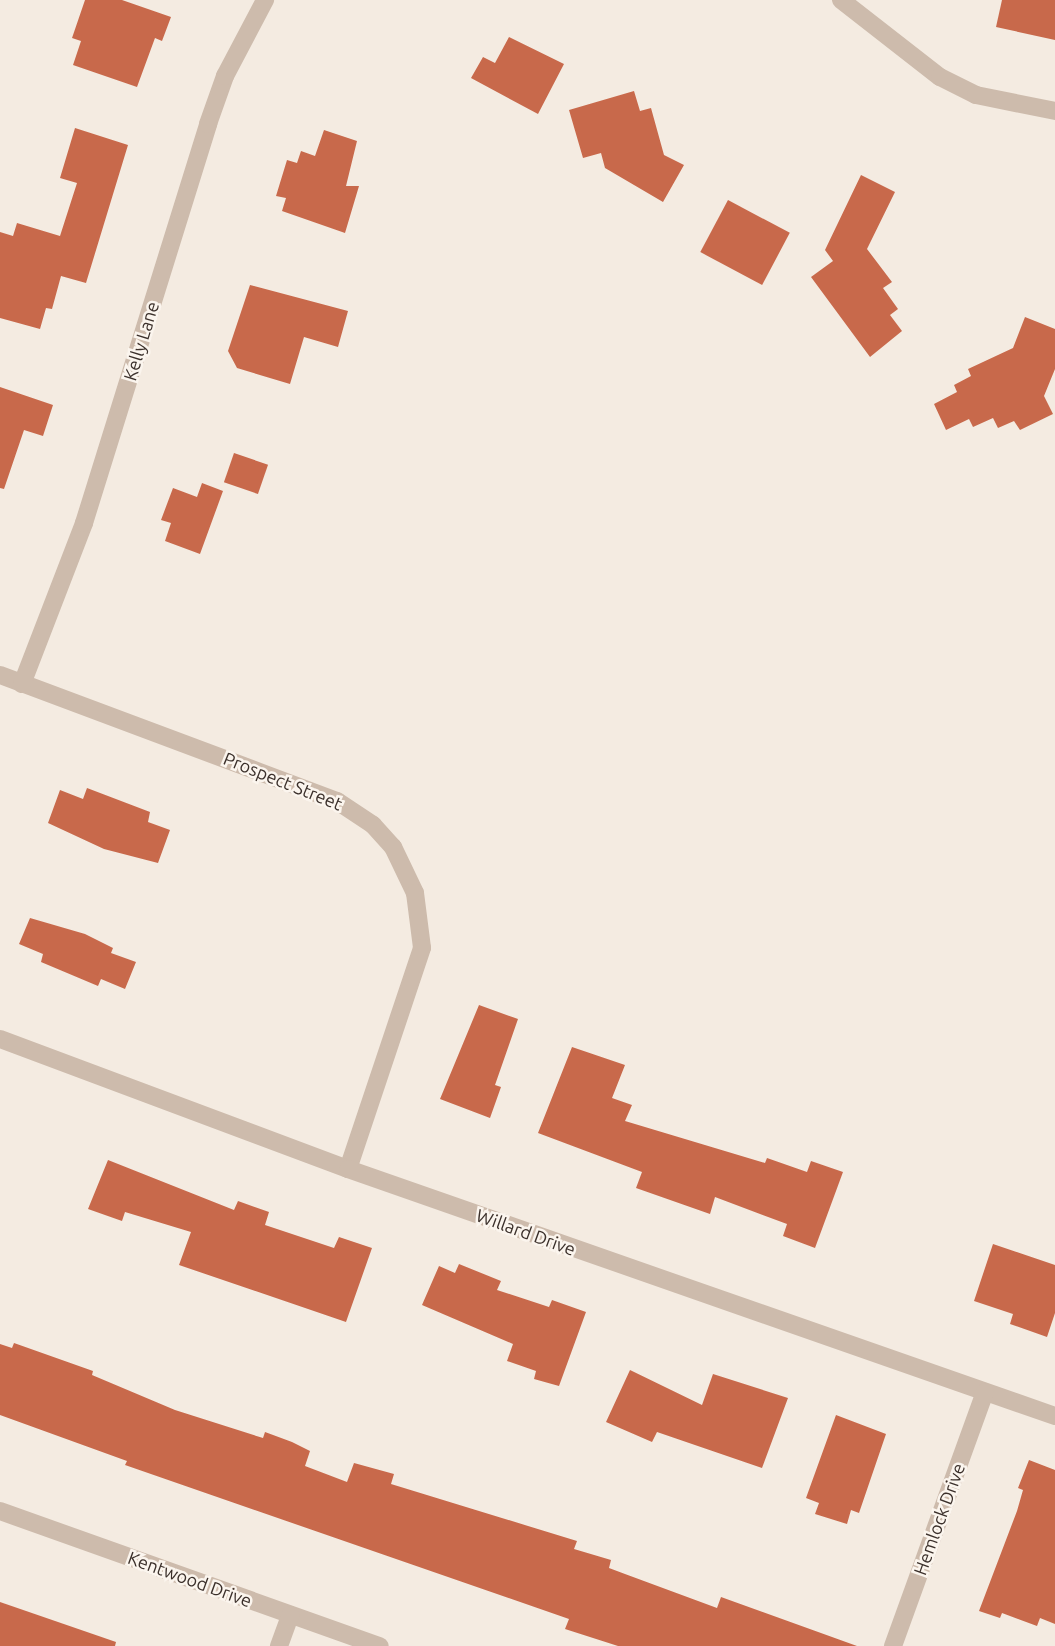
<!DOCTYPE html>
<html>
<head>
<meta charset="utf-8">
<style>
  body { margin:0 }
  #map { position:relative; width:1055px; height:1646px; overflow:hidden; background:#f4ebe1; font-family:Ubuntu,sans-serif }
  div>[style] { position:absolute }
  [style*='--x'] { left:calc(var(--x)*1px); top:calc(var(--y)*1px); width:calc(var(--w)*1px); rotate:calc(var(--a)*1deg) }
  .building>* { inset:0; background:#c8694b; transform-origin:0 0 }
  .minor>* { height:18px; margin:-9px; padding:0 9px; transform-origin:9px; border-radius:9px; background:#cdbbac }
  span { translate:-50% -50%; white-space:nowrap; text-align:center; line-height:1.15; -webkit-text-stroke:5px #fbf5ee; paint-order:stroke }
  .street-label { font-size:18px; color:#3b302b }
</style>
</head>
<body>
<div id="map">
  <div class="building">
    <div style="clip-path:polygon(85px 0,122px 0,171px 17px,162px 41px,155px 38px,137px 87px,73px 65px,81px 41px,72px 38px)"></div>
    <div style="clip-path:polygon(1002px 0,1055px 0,1055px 40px,996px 27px)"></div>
    <div style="clip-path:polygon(509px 37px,564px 64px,538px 114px,471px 78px,483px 57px,495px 63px)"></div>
    <div style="clip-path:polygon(634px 91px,640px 111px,651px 108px,664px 155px,684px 165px,663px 202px,605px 168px,601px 153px,583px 158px,569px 110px)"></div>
    <div style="clip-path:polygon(75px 128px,128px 145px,86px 283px,61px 276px,52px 309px,46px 308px,40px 329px,0 318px,0 232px,13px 236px,17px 223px,60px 236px,77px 183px,60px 178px)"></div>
    <div style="clip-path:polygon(324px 130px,357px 141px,346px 186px,359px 186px,345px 233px,282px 211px,286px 198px,276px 196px,287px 160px,297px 163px,301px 151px,315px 156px)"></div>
    <div style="clip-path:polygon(861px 175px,895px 192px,867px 249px,892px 282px,883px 288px,898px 309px,890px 315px,902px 331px,870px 357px,811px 277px,833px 261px,825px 250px)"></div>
    <div style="left:728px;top:200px;width:70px;height:59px;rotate:28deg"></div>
    <div style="clip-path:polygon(250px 285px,348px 311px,338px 347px,304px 337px,290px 384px,237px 368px,228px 351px)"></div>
    <div style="clip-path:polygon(1025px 317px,1055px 329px,1055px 369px,1044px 396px,1053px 414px,1020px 430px,1014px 421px,998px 428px,993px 418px,973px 427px,969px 419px,946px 430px,934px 404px,957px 392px,954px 385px,971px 376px,968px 369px,1013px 348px)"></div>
    <div style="clip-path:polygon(0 387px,53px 405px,43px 436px,24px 430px,4px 489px,0 488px)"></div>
    <div style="left:234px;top:453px;width:36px;height:31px;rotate:19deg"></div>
    <div style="clip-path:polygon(202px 483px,223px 491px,200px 554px,165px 541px,171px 523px,161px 520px,173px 488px,197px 497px)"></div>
    <div style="clip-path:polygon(87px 788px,150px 812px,148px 822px,170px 830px,158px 863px,104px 849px,48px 823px,60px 790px,83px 799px)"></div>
    <div style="clip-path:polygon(30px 918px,85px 934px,113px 948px,111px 953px,136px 962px,125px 989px,101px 979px,98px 986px,41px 962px,43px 954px,19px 944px)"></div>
    <div style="clip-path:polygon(479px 1005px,518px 1019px,495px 1085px,501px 1087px,490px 1118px,440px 1099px)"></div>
    <div style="clip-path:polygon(572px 1047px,625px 1065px,612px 1098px,632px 1105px,625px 1121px,765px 1163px,767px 1158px,807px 1172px,811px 1161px,843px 1172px,815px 1248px,783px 1236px,787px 1224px,715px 1197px,710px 1214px,636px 1188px,642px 1172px,538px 1133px)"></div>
    <div style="clip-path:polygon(108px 1160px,234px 1210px,238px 1201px,269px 1212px,265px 1225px,334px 1248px,339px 1237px,372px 1248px,346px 1322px,179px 1265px,191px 1232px,125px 1212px,122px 1221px,88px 1209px)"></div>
    <div style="clip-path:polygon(993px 1244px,1055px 1265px,1055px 1313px,1047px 1337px,1010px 1324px,1013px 1314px,974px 1301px)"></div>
    <div style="clip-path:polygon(459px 1264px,501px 1281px,497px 1290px,549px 1307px,552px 1300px,586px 1312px,559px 1386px,534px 1379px,536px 1371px,507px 1361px,513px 1344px,422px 1305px,439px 1266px,455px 1273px)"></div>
    <div style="clip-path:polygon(14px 1343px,93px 1371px,92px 1375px,175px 1410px,263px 1438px,265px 1432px,292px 1442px,310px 1451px,305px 1466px,347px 1482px,354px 1463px,394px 1474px,391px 1484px,577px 1541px,574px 1549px,611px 1560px,609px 1568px,625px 1574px,717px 1608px,721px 1597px,857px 1646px,618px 1646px,565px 1629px,569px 1619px,125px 1465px,127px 1461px,0 1415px,0 1344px,12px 1348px)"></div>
    <div style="clip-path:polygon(630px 1370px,702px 1405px,713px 1374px,788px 1398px,762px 1468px,657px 1432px,652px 1442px,606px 1422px)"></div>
    <div style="clip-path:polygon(836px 1415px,886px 1434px,859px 1513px,851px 1510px,847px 1524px,815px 1514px,819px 1503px,806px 1498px)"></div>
    <div style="clip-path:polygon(1029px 1460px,1055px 1470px,1055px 1624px,1040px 1618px,1037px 1626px,1002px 1613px,1000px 1618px,979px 1611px,1017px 1511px,1023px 1490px,1018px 1488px)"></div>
    <div style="clip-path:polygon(0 1602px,116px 1642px,115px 1646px,0 1646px)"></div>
  </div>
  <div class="minor">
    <div style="--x:841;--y:0;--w:125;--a:37.9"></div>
    <div style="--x:940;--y:77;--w:40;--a:26.6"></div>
    <div style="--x:976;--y:95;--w:81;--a:11.4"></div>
    <div style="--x:0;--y:675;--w:360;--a:20.5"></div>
    <div style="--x:337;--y:801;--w:43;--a:33.7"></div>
    <div style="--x:373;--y:825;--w:30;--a:48"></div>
    <div style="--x:393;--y:847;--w:51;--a:64.4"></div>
    <div style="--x:415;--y:893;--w:55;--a:82.7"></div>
    <div style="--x:422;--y:948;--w:233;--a:108.5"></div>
    <div style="--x:22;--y:684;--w:173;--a:-68.9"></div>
    <div style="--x:84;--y:523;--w:418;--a:-72.7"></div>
    <div style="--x:208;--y:124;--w:51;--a:-70.5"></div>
    <div style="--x:225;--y:76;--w:86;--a:-62.2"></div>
    <div style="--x:0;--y:1039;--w:371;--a:20.5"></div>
    <div style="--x:348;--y:1169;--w:749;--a:19.26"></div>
    <div style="--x:0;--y:1511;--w:403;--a:19.6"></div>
    <div style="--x:279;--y:1646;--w:33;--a:-70"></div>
    <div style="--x:893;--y:1646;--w:270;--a:-70.1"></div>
  </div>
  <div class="street-label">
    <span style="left:141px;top:341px;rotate:-73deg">Kelly Lane</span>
    <span style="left:283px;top:781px;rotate:22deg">Prospect Street</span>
    <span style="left:526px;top:1232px;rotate:20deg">Willard Drive</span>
    <span style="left:939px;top:1519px;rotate:-70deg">Hemlock Drive</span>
    <span style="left:190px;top:1579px;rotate:20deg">Kentwood Drive</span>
  </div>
</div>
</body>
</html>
